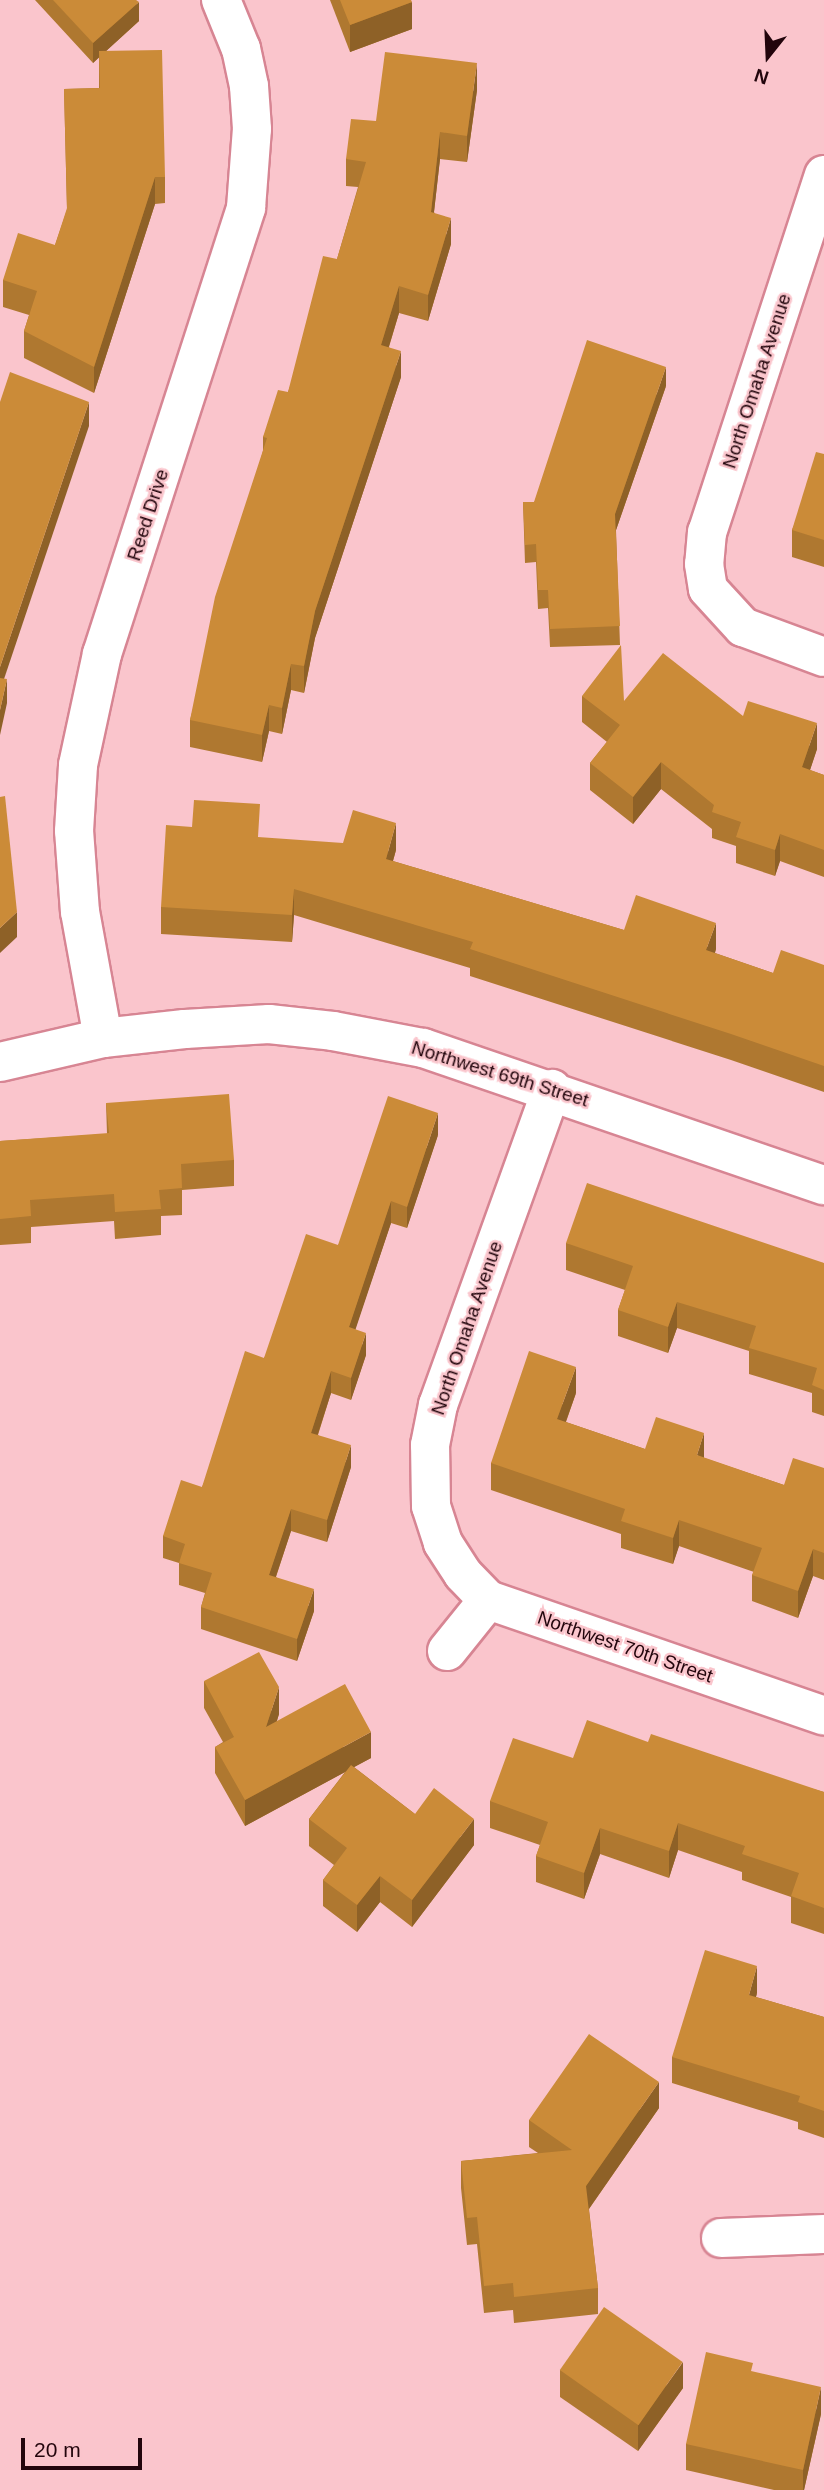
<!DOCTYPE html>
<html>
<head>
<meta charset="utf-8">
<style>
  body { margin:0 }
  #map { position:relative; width:824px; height:2490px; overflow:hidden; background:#fac5cc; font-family:Arial,sans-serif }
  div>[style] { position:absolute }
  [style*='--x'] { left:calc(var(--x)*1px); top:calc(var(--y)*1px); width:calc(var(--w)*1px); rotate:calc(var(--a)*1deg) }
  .roads { filter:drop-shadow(2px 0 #d78593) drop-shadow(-2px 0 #d78593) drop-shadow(0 2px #d78593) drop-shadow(0 -2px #d78593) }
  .minor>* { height:38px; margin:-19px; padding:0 19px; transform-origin:19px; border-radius:19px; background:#fff }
  .wall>* { inset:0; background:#af7830 }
  .shaded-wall>* { inset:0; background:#8e6127 }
  .building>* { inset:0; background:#cb8b38; transform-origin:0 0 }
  span { translate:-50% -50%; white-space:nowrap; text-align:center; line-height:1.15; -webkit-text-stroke:5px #fac5cc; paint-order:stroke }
  .street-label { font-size:19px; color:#22050c }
  .north { position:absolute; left:733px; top:21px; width:70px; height:70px; -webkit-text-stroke:5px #fac5cc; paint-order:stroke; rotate:198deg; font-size:19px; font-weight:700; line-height:28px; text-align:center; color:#22050c }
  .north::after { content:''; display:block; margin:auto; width:24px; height:32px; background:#22050c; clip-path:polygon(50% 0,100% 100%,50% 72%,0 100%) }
  .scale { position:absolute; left:21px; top:2438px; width:121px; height:32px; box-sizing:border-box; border:4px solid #22050c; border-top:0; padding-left:9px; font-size:21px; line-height:24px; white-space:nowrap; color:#22050c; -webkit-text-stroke:5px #fac5cc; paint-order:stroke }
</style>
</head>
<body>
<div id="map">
  <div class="roads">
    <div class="minor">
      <div style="--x:824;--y:175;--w:376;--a:108.1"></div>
      <div style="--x:707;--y:532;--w:32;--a:95"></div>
      <div style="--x:704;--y:564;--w:25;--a:81"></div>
      <div style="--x:708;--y:589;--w:52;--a:47.4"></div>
      <div style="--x:743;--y:627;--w:86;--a:20.3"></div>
      <div style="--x:103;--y:1038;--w:128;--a:-100.3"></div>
      <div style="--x:80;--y:912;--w:81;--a:-94.2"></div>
      <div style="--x:74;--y:831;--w:66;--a:-86.5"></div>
      <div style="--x:78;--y:765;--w:114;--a:-77.8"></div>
      <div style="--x:102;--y:654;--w:469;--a:-72.1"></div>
      <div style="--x:246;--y:208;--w:79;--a:-85.7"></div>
      <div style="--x:252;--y:129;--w:43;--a:-94"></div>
      <div style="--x:249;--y:86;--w:38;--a:-102"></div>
      <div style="--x:241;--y:49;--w:53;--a:-112.2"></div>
      <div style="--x:0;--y:1062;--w:106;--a:-13.1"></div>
      <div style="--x:103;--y:1038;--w:82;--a:-6.3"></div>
      <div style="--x:185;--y:1029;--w:84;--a:-3.4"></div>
      <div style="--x:269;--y:1024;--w:64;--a:6.2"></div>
      <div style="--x:333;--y:1031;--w:92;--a:10.7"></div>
      <div style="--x:423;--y:1048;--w:424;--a:18.9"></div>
      <div style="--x:488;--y:1600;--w:36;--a:-134"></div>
      <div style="--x:463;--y:1574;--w:37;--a:-123"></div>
      <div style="--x:443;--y:1543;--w:39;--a:-108"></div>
      <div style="--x:431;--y:1506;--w:61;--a:-90.9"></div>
      <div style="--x:430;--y:1445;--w:41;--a:-78.7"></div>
      <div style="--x:438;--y:1405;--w:336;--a:-70.2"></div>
      <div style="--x:447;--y:1651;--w:65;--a:-51.2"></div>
      <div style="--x:488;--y:1600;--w:355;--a:19"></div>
      <div style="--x:721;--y:2238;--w:103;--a:-2.2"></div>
    </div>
  </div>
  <div class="wall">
    <div style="clip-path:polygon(35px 0,136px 0,139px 21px,106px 51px,165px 177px,165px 203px,155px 204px,94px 393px,24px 358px,24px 331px,29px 315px,3px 307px,3px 280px,55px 245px,67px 210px,64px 89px,99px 88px,99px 57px,93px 63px)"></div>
    <div style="clip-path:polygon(330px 0,411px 0,412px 29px,350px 52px)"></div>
    <div style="clip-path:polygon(477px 90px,467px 162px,440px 159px,434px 212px,451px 244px,428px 321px,399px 313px,389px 347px,401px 377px,315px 638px,304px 693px,291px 690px,282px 734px,269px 731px,262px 762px,190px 747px,190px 720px,263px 451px,263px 437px,288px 392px,337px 259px,358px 187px,346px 186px,346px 159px,376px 121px)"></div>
    <div style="clip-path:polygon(666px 386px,616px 530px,620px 645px,550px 647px,548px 608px,538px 609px,536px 562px,525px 563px,523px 502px,534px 502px)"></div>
    <div style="clip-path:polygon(824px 454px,824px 567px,792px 557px,792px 530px)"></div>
    <div style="clip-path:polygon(582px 696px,743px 716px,817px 749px,810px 770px,824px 775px,824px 877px,780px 861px,775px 876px,736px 863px,736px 846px,712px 838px,712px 829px,661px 789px,633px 824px,590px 790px,590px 763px,607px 742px,582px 722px)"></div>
    <div style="clip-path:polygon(396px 850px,393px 861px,624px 930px,716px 949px,715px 953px,773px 973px,824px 965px,824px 1092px,731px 1060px,470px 976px,470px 968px,294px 915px,292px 942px,161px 934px,161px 907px)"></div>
    <div style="clip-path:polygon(106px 1103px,234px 1160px,234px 1186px,182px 1190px,182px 1215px,161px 1216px,161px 1235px,115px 1239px,114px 1221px,31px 1227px,31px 1243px,0 1245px,0 1141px,107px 1134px)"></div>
    <div style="clip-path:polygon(438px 1135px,407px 1228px,391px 1223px,355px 1329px,366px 1355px,351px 1400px,331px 1393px,318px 1435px,351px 1467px,327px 1542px,291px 1531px,276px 1577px,314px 1611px,297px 1661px,201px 1629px,201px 1607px,205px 1593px,179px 1585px,179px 1563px,163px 1558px,163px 1536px,202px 1487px,264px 1358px,338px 1245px)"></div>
    <div style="clip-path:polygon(566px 1243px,824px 1263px,824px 1416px,812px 1412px,812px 1393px,749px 1374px,749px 1351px,677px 1328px,668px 1353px,618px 1336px,618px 1310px,625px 1290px,566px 1270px)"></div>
    <div style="clip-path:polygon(576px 1393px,566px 1422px,645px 1449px,704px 1458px,784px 1485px,824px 1468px,824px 1580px,813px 1576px,798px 1618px,752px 1601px,752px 1575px,754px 1572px,679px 1546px,673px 1564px,621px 1548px,621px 1534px,491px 1490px,491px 1463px)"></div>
    <div style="clip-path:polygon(204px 1681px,279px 1714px,277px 1721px,371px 1758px,354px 1767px,415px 1814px,474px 1845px,412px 1927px,380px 1902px,357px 1932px,323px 1906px,323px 1880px,334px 1865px,309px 1846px,309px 1819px,345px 1772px,245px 1826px,215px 1773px,215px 1747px,223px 1742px,204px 1708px)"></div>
    <div style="clip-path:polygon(648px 1742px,824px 1792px,824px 1934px,791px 1923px,791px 1897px,742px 1880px,742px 1872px,678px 1850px,669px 1878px,600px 1854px,584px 1899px,536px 1882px,536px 1856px,540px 1845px,490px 1828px,490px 1801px,573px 1758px)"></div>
    <div style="clip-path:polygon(757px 1993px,756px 1997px,824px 2017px,824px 2138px,798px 2129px,798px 2122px,672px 2083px,672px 2057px)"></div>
    <div style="clip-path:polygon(659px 2108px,589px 2209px,598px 2288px,598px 2314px,514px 2323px,513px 2310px,484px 2313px,477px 2244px,467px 2245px,461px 2188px,461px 2161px,538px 2153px,529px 2147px,529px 2120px)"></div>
    <div style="clip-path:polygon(560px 2370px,683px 2388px,638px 2451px,560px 2397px)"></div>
    <div style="clip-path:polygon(753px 2372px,821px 2414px,804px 2490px,774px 2490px,686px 2470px,686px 2444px)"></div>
  </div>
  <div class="shaded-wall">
    <div style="clip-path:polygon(139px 2px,139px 21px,93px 63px,93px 43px)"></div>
    <div style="clip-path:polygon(412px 2px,412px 29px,350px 52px,350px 25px)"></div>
    <div style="clip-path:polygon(477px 63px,477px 90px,467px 162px,467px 136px)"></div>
    <div style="clip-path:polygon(440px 132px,440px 159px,431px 238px,431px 212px)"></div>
    <div style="clip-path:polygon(155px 177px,155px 204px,94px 393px,94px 367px)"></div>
    <div style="clip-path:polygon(451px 218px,451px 244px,428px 321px,428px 295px)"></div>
    <div style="clip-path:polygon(399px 286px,399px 313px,381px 372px,381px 345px)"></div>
    <div style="clip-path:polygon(401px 351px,401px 377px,315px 638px,304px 693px,304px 666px,315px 611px)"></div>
    <div style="clip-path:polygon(666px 367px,666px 386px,615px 533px,615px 514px)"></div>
    <div style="clip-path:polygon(89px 402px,89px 426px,0 691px,0 667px)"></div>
    <div style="clip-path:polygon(291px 664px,291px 690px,282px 734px,282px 708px)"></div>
    <div style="clip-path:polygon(7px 679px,7px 703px,0 735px,0 710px)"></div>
    <div style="clip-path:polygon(269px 705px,269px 731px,262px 762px,262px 735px)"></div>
    <div style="clip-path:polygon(817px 723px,817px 749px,802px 794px,802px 767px)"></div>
    <div style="clip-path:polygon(661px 762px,661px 789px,633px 824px,633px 797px)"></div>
    <div style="clip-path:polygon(396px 823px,396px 850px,386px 885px,386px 859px)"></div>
    <div style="clip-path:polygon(780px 834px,780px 861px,775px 876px,775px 850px)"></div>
    <div style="clip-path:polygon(294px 889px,294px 915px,292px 942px,292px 915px)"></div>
    <div style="clip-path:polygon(17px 912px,17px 937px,0 953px,0 928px)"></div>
    <div style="clip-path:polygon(716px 923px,716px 949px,706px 977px,706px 950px)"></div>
    <div style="clip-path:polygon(438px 1113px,438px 1135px,407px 1228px,407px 1207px)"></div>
    <div style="clip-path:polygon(391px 1201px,391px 1223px,349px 1349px,349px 1327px)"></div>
    <div style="clip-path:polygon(677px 1302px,677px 1328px,668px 1353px,668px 1327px)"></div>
    <div style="clip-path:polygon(366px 1333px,366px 1355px,351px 1400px,351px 1378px)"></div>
    <div style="clip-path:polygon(576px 1367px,576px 1393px,557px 1446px,557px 1419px)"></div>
    <div style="clip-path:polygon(331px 1371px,331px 1393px,311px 1455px,311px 1433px)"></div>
    <div style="clip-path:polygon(704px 1433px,704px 1460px,697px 1455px)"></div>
    <div style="clip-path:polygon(351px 1445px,351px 1467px,327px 1542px,327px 1520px)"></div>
    <div style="clip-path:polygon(291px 1509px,291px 1531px,269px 1597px,269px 1575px)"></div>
    <div style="clip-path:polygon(679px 1520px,679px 1546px,673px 1564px,673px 1538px)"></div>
    <div style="clip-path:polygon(813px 1549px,813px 1576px,798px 1618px,798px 1591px)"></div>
    <div style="clip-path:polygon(314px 1589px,314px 1611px,297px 1661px,297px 1639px)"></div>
    <div style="clip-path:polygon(279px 1687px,279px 1714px,266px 1753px,266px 1727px)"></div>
    <div style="clip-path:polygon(371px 1732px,371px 1758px,245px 1826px,245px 1800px)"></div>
    <div style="clip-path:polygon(474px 1819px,474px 1845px,412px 1927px,412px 1900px)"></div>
    <div style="clip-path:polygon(678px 1823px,678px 1850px,669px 1878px,669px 1851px)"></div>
    <div style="clip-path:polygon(600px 1828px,600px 1854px,584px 1899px,584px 1873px)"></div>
    <div style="clip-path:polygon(380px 1876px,380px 1902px,357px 1932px,357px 1905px)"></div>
    <div style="clip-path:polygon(757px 1966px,757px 1993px,749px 2021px,749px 1995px)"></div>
    <div style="clip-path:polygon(659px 2082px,659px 2108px,586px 2213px,586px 2186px)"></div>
    <div style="clip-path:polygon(683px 2362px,683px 2388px,638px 2451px,638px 2425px)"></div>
    <div style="clip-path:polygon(821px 2387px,821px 2414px,804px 2490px,803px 2490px,803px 2470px)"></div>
  </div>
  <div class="building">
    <div style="clip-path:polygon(53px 0,136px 0,139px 2px,93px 43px)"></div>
    <div style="clip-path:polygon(340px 0,411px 0,412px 2px,350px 25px)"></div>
    <div style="clip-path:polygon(162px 50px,165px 177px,155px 177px,94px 367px,24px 331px,37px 291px,3px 280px,18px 233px,55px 245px,67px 208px,64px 89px,100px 88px,99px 51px)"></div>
    <div style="clip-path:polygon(385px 52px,477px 63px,467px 136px,440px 132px,431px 212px,451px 218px,428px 295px,399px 286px,381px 345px,401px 351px,315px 611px,304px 666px,291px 664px,282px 708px,269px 705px,262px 735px,190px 720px,215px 597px,267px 438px,263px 437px,278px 390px,288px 392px,323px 256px,337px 259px,366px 162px,346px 159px,351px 119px,376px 121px)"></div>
    <div style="clip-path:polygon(587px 340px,666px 367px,615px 514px,620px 626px,550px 629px,548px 590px,538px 590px,536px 544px,525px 545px,523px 502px,534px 502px)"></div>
    <div style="clip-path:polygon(10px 372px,89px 402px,0 667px,0 402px)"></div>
    <div style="clip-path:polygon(816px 452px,824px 454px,824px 540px,792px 530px)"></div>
    <div style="clip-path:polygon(621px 645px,624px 701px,663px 653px,743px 716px,748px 701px,817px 723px,802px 767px,824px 775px,824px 850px,780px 834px,775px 850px,736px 837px,741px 822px,712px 812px,714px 805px,661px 762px,633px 797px,590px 763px,620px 725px,582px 696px)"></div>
    <div style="clip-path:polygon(0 678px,7px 679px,0 710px)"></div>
    <div style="clip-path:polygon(5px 796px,17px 912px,0 928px,0 797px)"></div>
    <div style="clip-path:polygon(194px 800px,260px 804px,258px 837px,343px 843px,353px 810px,396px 823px,386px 859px,624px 930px,636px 895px,716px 923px,706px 950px,773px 973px,781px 950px,824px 965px,824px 1066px,731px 1034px,470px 949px,473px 942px,294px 889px,292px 915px,161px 907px,166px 825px,192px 827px)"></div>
    <div style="clip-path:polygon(229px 1094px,234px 1160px,181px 1164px,182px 1188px,159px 1190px,161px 1209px,115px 1212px,114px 1194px,30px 1200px,31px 1216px,0 1219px,0 1141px,109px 1133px,106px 1103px)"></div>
    <div style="clip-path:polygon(388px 1096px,438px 1113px,407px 1207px,391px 1201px,349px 1327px,366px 1333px,351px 1378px,331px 1371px,311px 1433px,351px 1445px,327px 1520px,291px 1509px,269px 1575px,314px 1589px,297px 1639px,201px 1607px,212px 1573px,179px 1563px,185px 1544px,163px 1536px,181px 1480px,202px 1487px,245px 1351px,264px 1358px,306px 1234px,338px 1245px)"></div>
    <div style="clip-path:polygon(587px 1183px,824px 1263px,824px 1390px,812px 1385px,817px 1368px,749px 1348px,756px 1326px,677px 1302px,668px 1327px,618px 1310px,633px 1266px,566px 1243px)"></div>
    <div style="clip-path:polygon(529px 1351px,576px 1367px,557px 1419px,645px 1449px,656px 1417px,704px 1433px,697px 1455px,784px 1485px,793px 1458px,824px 1468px,824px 1553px,813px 1549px,798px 1591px,752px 1575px,762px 1548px,679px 1520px,673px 1538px,621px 1521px,625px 1509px,491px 1463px)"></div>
    <div style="clip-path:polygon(259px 1652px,279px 1687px,266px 1727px,345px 1684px,371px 1732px,245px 1800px,215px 1747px,234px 1737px,204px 1681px)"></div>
    <div style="clip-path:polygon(587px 1720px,648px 1742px,651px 1734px,824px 1792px,824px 1908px,791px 1896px,799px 1873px,742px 1854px,745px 1846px,678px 1823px,669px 1851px,600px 1828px,584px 1873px,536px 1856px,548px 1822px,490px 1801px,513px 1738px,573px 1758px)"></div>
    <div style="clip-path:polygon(351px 1765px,415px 1814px,434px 1788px,474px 1819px,412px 1900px,380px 1876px,357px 1905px,323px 1880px,347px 1848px,309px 1819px)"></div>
    <div style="clip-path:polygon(705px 1950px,757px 1966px,749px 1995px,824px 2017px,824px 2111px,798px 2102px,800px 2096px,672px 2057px)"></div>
    <div style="clip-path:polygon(589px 2034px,659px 2082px,586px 2186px,598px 2288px,514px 2297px,513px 2283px,484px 2286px,477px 2217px,467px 2218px,461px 2161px,572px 2150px,529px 2120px)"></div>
    <div style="left:604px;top:2307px;width:96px;height:77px;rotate:35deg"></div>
    <div style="clip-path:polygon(706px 2352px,753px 2363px,751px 2371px,821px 2387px,803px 2470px,686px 2444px)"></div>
  </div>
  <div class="street-label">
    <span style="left:757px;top:381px;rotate:-72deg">North Omaha Avenue</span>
    <span style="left:148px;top:515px;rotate:-72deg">Reed Drive</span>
    <span style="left:500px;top:1074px;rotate:17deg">Northwest 69th Street</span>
    <span style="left:467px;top:1328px;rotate:-71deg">North Omaha Avenue</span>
    <span style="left:625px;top:1647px;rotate:19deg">Northwest 70th Street</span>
  </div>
  <div class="north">N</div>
  <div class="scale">20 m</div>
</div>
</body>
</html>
